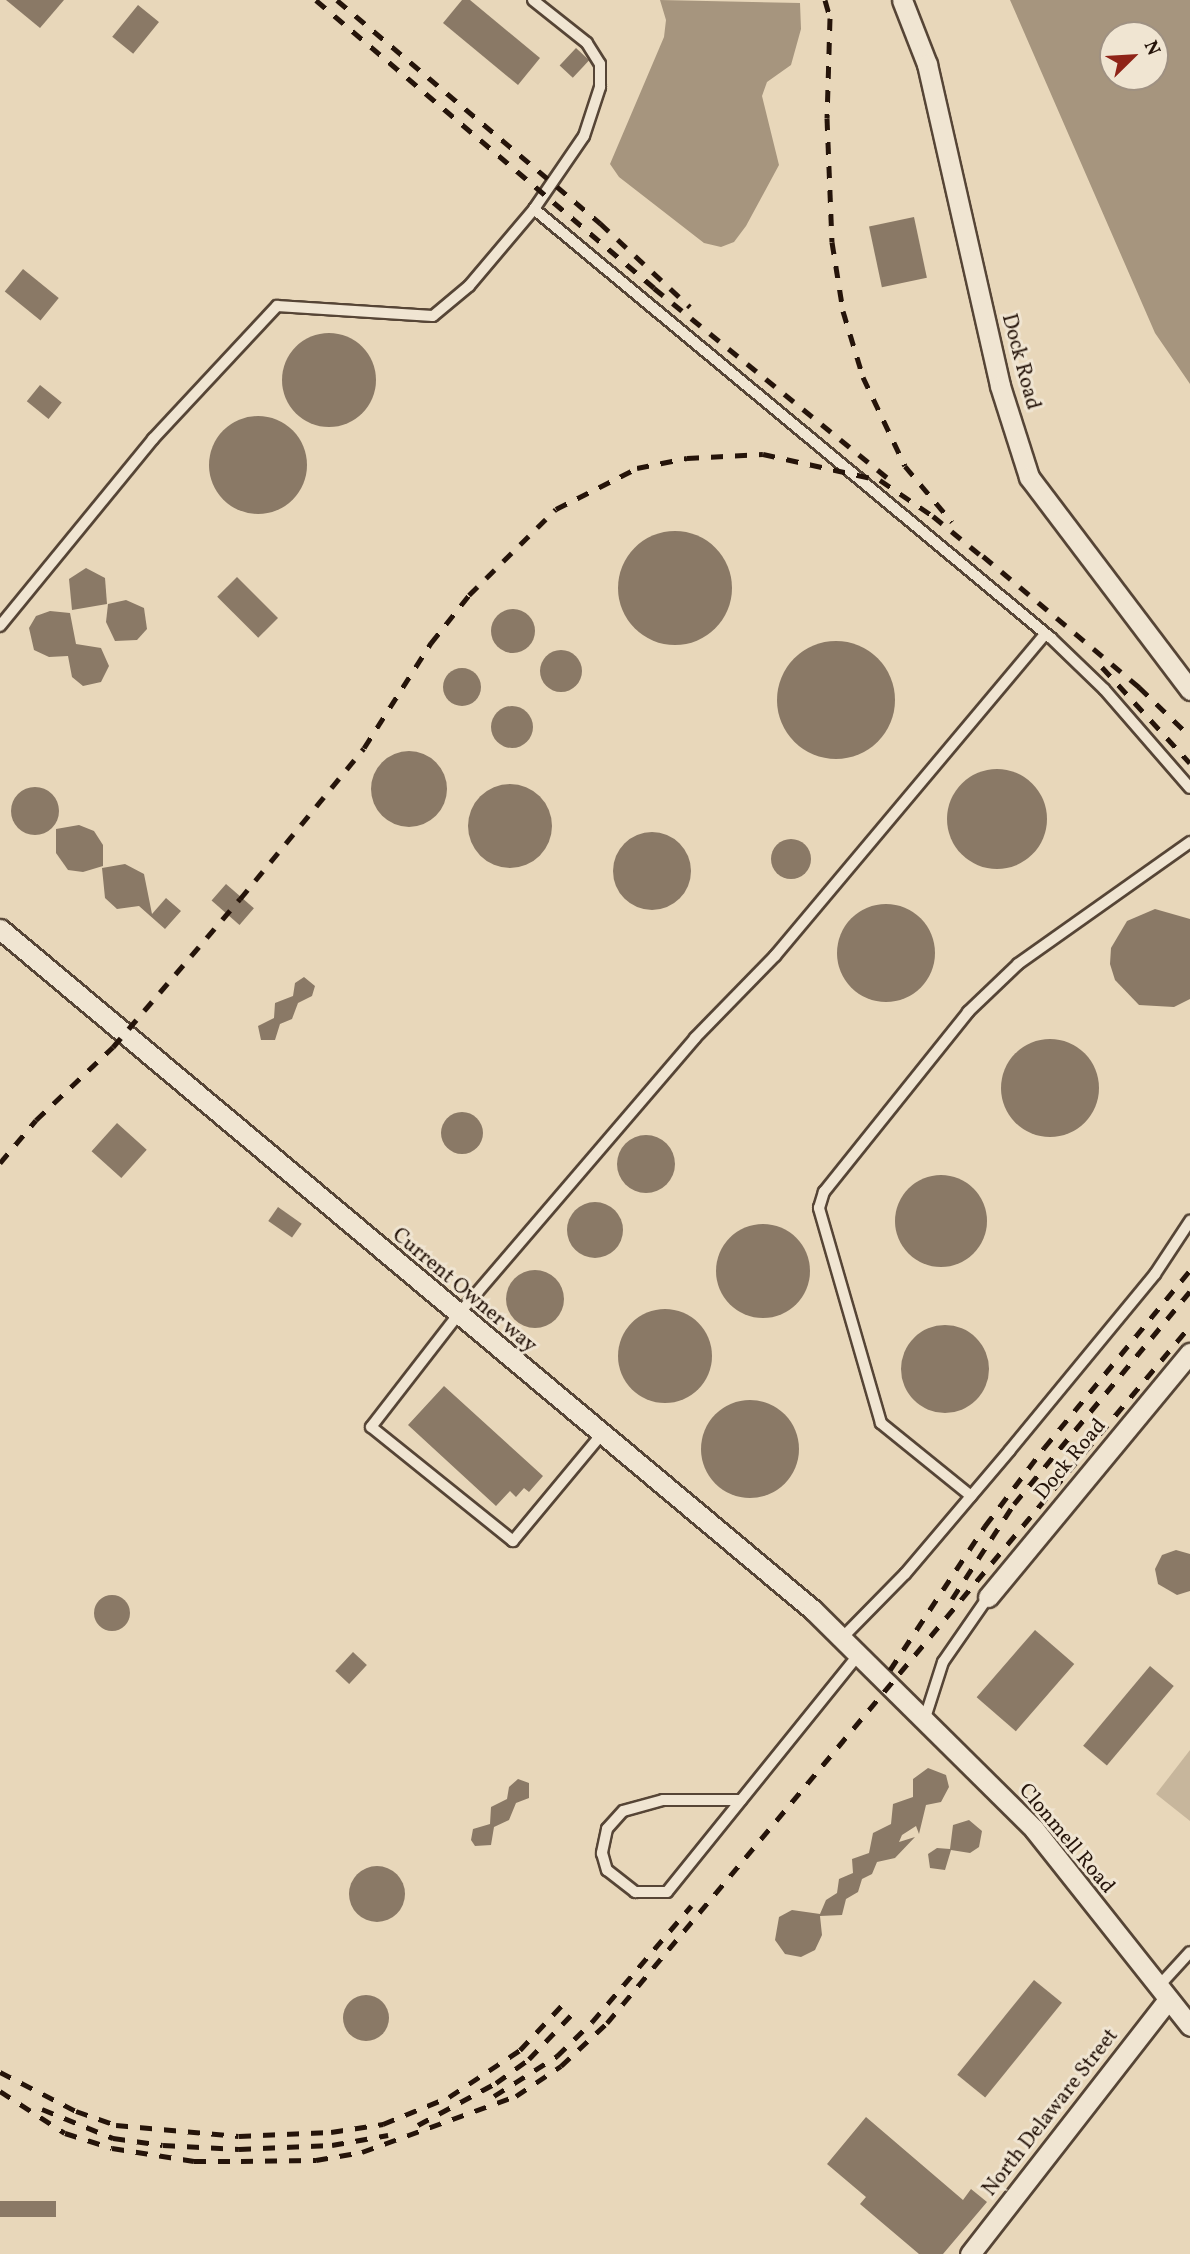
<!DOCTYPE html>
<html>
<head>
<meta charset="utf-8">
<style>
  body { margin:0 }
  #map { position:relative; width:1190px; height:2254px; overflow:hidden; background:#e8d7ba; font-family:Vollkorn,serif }
  div>[style] { position:absolute }
  [style*='--x'] { left:calc(var(--x)*1px); top:calc(var(--y)*1px); width:calc(var(--w)*1px); rotate:calc(var(--a)*1deg) }
  .green>* { inset:0; background:#c7b69c }
  .water>* { inset:0; background:#a6957e }
  .building>* { inset:0; background:#8a7966; transform-origin:0 0 }
  .round { border-radius:50% }
  .roads { filter:drop-shadow(2px 0 #564536) drop-shadow(-2px 0 #564536) drop-shadow(0 2px #564536) drop-shadow(0 -2px #564536) }
  .lane>* { height:10px; margin:-5px; padding:0 5px; transform-origin:5px; border-radius:5px; background:#f0e5d2 }
  .street>* { height:19px; margin:-9.5px; padding:0 9.5px; transform-origin:9.5px; border-radius:9.5px; background:#f0e5d2 }
  .rail>* { height:5px; margin-top:-2.5px; transform-origin:0; background:repeating-linear-gradient(90deg,#25140a 0 12px,transparent 0 24px) }
  span { translate:-50% -50%; white-space:nowrap; text-align:center; line-height:1.15; -webkit-text-stroke:6px #f0e5d2; paint-order:stroke }
  .street-label { font-size:21px; color:#25140a }
  .north { position:absolute; left:1099px; top:21px; width:70px; height:70px; box-sizing:border-box; background:#f0e5d2; border:2px solid #9f9182; border-radius:50%; rotate:66deg; font-size:19px; font-weight:700; line-height:28px; text-align:center; color:#25140a }
  .north::after { content:''; display:block; margin:auto; width:24px; height:32px; background:#8f2418; clip-path:polygon(50% 0,100% 100%,50% 72%,0 100%) }
</style>
</head>
<body>
<div id="map">
  <div class="green">
    <div style="clip-path:polygon(1190px 1750px,1190px 1821px,1156px 1794px)"></div>
  </div>
  <div class="water">
    <div style="clip-path:polygon(660px 0,800px 3px,801px 29px,791px 65px,767px 82px,762px 96px,779px 165px,746px 226px,734px 242px,721px 247px,704px 243px,619px 177px,610px 164px,664px 37px,666px 20px)"></div>
    <div style="clip-path:polygon(evenodd,1010px 0,1190px 0,1190px 384px,1155px 333px,1010px 0,1155px 35px,1155px 77px,1113px 77px,1113px 35px,1155px 35px)"></div>
  </div>
  <div class="building">
    <div style="clip-path:polygon(6px 0,64px 0,40px 28px)"></div>
    <div style="clip-path:polygon(462px 0,470px 0,540px 58px,518px 85px,443px 23px)"></div>
    <div style="left:138px;top:5px;width:27px;height:41px;rotate:39deg"></div>
    <div style="left:576px;top:48px;width:18px;height:24px;rotate:43deg"></div>
    <div style="left:914px;top:217px;width:62px;height:46px;rotate:78deg"></div>
    <div style="left:23px;top:269px;width:46px;height:29px;rotate:39deg"></div>
    <div class="round" style="left:282px;top:333px;width:94px;height:94px"></div>
    <div style="left:40px;top:385px;width:28px;height:21px;rotate:39deg"></div>
    <div class="round" style="left:209px;top:416px;width:98px;height:98px"></div>
    <div class="round" style="left:618px;top:531px;width:114px;height:114px"></div>
    <div style="clip-path:polygon(86px 568px,105px 578px,107px 604px,72px 610px,69px 579px)"></div>
    <div style="left:237px;top:577px;width:58px;height:28px;rotate:45deg"></div>
    <div style="clip-path:polygon(126px 600px,144px 608px,147px 629px,137px 640px,115px 641px,106px 622px,108px 604px)"></div>
    <div class="round" style="left:491px;top:609px;width:44px;height:44px"></div>
    <div style="clip-path:polygon(50px 611px,70px 613px,76px 644px,101px 648px,109px 666px,101px 682px,83px 686px,72px 677px,68px 656px,49px 657px,34px 650px,29px 628px,36px 616px)"></div>
    <div class="round" style="left:777px;top:641px;width:118px;height:118px"></div>
    <div class="round" style="left:540px;top:650px;width:42px;height:42px"></div>
    <div class="round" style="left:443px;top:668px;width:38px;height:38px"></div>
    <div class="round" style="left:491px;top:706px;width:42px;height:42px"></div>
    <div class="round" style="left:371px;top:751px;width:76px;height:76px"></div>
    <div class="round" style="left:947px;top:769px;width:100px;height:100px"></div>
    <div class="round" style="left:468px;top:784px;width:84px;height:84px"></div>
    <div class="round" style="left:11px;top:787px;width:48px;height:48px"></div>
    <div style="clip-path:polygon(79px 825px,94px 831px,103px 845px,103px 866px,83px 872px,68px 870px,56px 853px,56px 829px)"></div>
    <div class="round" style="left:613px;top:832px;width:78px;height:78px"></div>
    <div class="round" style="left:771px;top:839px;width:40px;height:40px"></div>
    <div style="clip-path:polygon(125px 864px,144px 874px,152px 914px,166px 898px,181px 911px,165px 929px,139px 906px,117px 909px,105px 898px,102px 868px)"></div>
    <div style="left:226px;top:884px;width:37px;height:22px;rotate:41deg"></div>
    <div class="round" style="left:837px;top:904px;width:98px;height:98px"></div>
    <div style="clip-path:polygon(1155px 909px,1190px 919px,1190px 999px,1174px 1007px,1139px 1005px,1115px 980px,1110px 964px,1111px 948px,1127px 921px)"></div>
    <div style="clip-path:polygon(304px 977px,315px 986px,312px 996px,298px 1003px,292px 1019px,280px 1024px,275px 1040px,261px 1040px,258px 1026px,274px 1018px,275px 1003px,293px 996px,295px 983px)"></div>
    <div class="round" style="left:1001px;top:1039px;width:98px;height:98px"></div>
    <div class="round" style="left:441px;top:1112px;width:42px;height:42px"></div>
    <div style="left:117px;top:1123px;width:40px;height:38px;rotate:42deg"></div>
    <div class="round" style="left:617px;top:1135px;width:58px;height:58px"></div>
    <div class="round" style="left:895px;top:1175px;width:92px;height:92px"></div>
    <div class="round" style="left:567px;top:1202px;width:56px;height:56px"></div>
    <div style="left:278px;top:1207px;width:29px;height:17px;rotate:35deg"></div>
    <div class="round" style="left:716px;top:1224px;width:94px;height:94px"></div>
    <div class="round" style="left:506px;top:1270px;width:58px;height:58px"></div>
    <div class="round" style="left:618px;top:1309px;width:94px;height:94px"></div>
    <div class="round" style="left:901px;top:1325px;width:88px;height:88px"></div>
    <div style="clip-path:polygon(444px 1386px,543px 1476px,529px 1492px,524px 1488px,516px 1497px,510px 1491px,496px 1506px,408px 1425px)"></div>
    <div class="round" style="left:701px;top:1400px;width:98px;height:98px"></div>
    <div style="clip-path:polygon(1176px 1550px,1190px 1554px,1190px 1591px,1177px 1595px,1158px 1584px,1155px 1569px,1162px 1555px)"></div>
    <div class="round" style="left:94px;top:1595px;width:36px;height:36px"></div>
    <div style="left:1035px;top:1630px;width:52px;height:89px;rotate:41deg"></div>
    <div style="left:353px;top:1652px;width:19px;height:26px;rotate:43deg"></div>
    <div style="left:1150px;top:1666px;width:31px;height:104px;rotate:40deg"></div>
    <div style="clip-path:polygon(928px 1768px,946px 1775px,949px 1787px,941px 1802px,926px 1805px,919px 1834px,916px 1826px,902px 1835px,899px 1842px,915px 1837px,895px 1858px,877px 1862px,872px 1874px,862px 1879px,858px 1892px,846px 1899px,842px 1915px,820px 1916px,822px 1935px,815px 1950px,801px 1957px,785px 1954px,775px 1940px,779px 1917px,792px 1910px,820px 1914px,826px 1900px,837px 1893px,839px 1879px,853px 1873px,852px 1859px,869px 1853px,873px 1833px,891px 1824px,893px 1804px,913px 1797px,913px 1779px)"></div>
    <div style="clip-path:polygon(518px 1779px,529px 1783px,529px 1798px,516px 1803px,509px 1820px,494px 1827px,491px 1845px,475px 1846px,471px 1840px,473px 1829px,490px 1824px,491px 1807px,507px 1799px,509px 1787px)"></div>
    <div style="clip-path:polygon(969px 1820px,982px 1831px,979px 1847px,970px 1853px,951px 1850px,945px 1870px,930px 1868px,928px 1854px,937px 1848px,950px 1849px,953px 1825px)"></div>
    <div class="round" style="left:349px;top:1866px;width:56px;height:56px"></div>
    <div style="left:1034px;top:1980px;width:36px;height:122px;rotate:39deg"></div>
    <div class="round" style="left:343px;top:1995px;width:46px;height:46px"></div>
    <div style="clip-path:polygon(866px 2117px,963px 2200px,971px 2189px,987px 2202px,943px 2254px,919px 2254px,860px 2204px,866px 2197px,827px 2164px)"></div>
    <div style="left:56px;top:2201px;width:16px;height:56px;rotate:90deg"></div>
  </div>
  <div class="roads">
    <div class="lane">
      <div style="--x:534;--y:209;--w:672;--a:39.69"></div>
      <div style="--x:1051;--y:638;--w:74;--a:43.9"></div>
      <div style="--x:1104;--y:689;--w:131;--a:49"></div>
      <div style="--x:0;--y:626;--w:242;--a:-50.7"></div>
      <div style="--x:153;--y:439;--w:182;--a:-47"></div>
      <div style="--x:277;--y:306;--w:156;--a:3.7"></div>
      <div style="--x:433;--y:316;--w:47;--a:-39.8"></div>
      <div style="--x:469;--y:286;--w:101;--a:-49.8"></div>
      <div style="--x:534;--y:209;--w:88;--a:-55.6"></div>
      <div style="--x:584;--y:136;--w:52;--a:-71.9"></div>
      <div style="--x:600;--y:87;--w:23;--a:-90"></div>
      <div style="--x:600;--y:64;--w:25;--a:-122"></div>
      <div style="--x:587;--y:43;--w:69;--a:-141.5"></div>
      <div style="--x:601;--y:1435;--w:138;--a:129.7"></div>
      <div style="--x:513;--y:1541;--w:182;--a:-141.2"></div>
      <div style="--x:371;--y:1427;--w:140;--a:-52.2"></div>
      <div style="--x:457;--y:1316;--w:366;--a:-49.4"></div>
      <div style="--x:695;--y:1038;--w:115;--a:-45.7"></div>
      <div style="--x:775;--y:956;--w:420;--a:-50"></div>
      <div style="--x:971;--y:1496;--w:116;--a:-141"></div>
      <div style="--x:881;--y:1423;--w:224;--a:-106.1"></div>
      <div style="--x:819;--y:1208;--w:17;--a:-73"></div>
      <div style="--x:824;--y:1192;--w:231;--a:-51.3"></div>
      <div style="--x:968;--y:1012;--w:69;--a:-43.8"></div>
      <div style="--x:1018;--y:964;--w:211;--a:-35.3"></div>
      <div style="--x:842;--y:1638;--w:90;--a:-45.5"></div>
      <div style="--x:905;--y:1574;--w:162;--a:-49.7"></div>
      <div style="--x:1010;--y:1450;--w:228;--a:-50.5"></div>
      <div style="--x:1155;--y:1274;--w:64;--a:-56.6"></div>
      <div style="--x:925;--y:1718;--w:59;--a:-72.2"></div>
      <div style="--x:943;--y:1662;--w:79;--a:-55.3"></div>
      <div style="--x:741;--y:1800;--w:78;--a:180"></div>
      <div style="--x:663;--y:1800;--w:41;--a:164.6"></div>
      <div style="--x:623;--y:1811;--w:24;--a:132"></div>
      <div style="--x:607;--y:1829;--w:25;--a:102"></div>
      <div style="--x:602;--y:1853;--w:18;--a:74"></div>
      <div style="--x:607;--y:1870;--w:36;--a:38"></div>
      <div style="--x:635;--y:1892;--w:32;--a:0"></div>
      <div style="--x:667;--y:1892;--w:306;--a:-51.1"></div>
      <div style="--x:1158;--y:1987;--w:47;--a:-47.6"></div>
    </div>
    <div class="street">
      <div style="--x:902;--y:0;--w:69;--a:68.7"></div>
      <div style="--x:927;--y:64;--w:330;--a:77.2"></div>
      <div style="--x:1000;--y:386;--w:96;--a:72.3"></div>
      <div style="--x:1029;--y:477;--w:267;--a:52.9"></div>
      <div style="--x:0;--y:929;--w:1061;--a:39.95"></div>
      <div style="--x:813;--y:1610;--w:311;--a:44.7"></div>
      <div style="--x:1034;--y:1829;--w:251;--a:51.6"></div>
      <div style="--x:988;--y:1597;--w:317;--a:-50.4"></div>
      <div style="--x:970;--y:2254;--w:322;--a:-52.1"></div>
    </div>
  </div>
  <div class="rail">
    <div style="--x:316;--y:0;--w:444;--a:40.4"></div>
    <div style="--x:654;--y:288;--w:304;--a:39.1"></div>
    <div style="--x:337;--y:0;--w:345;--a:40.3"></div>
    <div style="--x:600;--y:223;--w:123;--a:43"></div>
    <div style="--x:825;--y:0;--w:19;--a:74"></div>
    <div style="--x:830;--y:18;--w:100;--a:91.7"></div>
    <div style="--x:827;--y:118;--w:124;--a:87.7"></div>
    <div style="--x:832;--y:242;--w:70;--a:80.9"></div>
    <div style="--x:843;--y:311;--w:69;--a:73.1"></div>
    <div style="--x:863;--y:377;--w:98;--a:64.7"></div>
    <div style="--x:905;--y:466;--w:73;--a:50"></div>
    <div style="--x:983;--y:556;--w:204;--a:40"></div>
    <div style="--x:1139;--y:687;--w:71;--a:43.9"></div>
    <div style="--x:1102;--y:667;--w:130;--a:47.5"></div>
    <div style="--x:0;--y:1163;--w:56;--a:-50.1"></div>
    <div style="--x:36;--y:1120;--w:106;--a:-43.5"></div>
    <div style="--x:113;--y:1047;--w:195;--a:-49.4"></div>
    <div style="--x:240;--y:899;--w:195;--a:-50.6"></div>
    <div style="--x:364;--y:748;--w:125;--a:-57.5"></div>
    <div style="--x:431;--y:643;--w:61;--a:-51.6"></div>
    <div style="--x:469;--y:595;--w:122;--a:-44.7"></div>
    <div style="--x:556;--y:509;--w:91;--a:-26.8"></div>
    <div style="--x:637;--y:468;--w:51;--a:-11.3"></div>
    <div style="--x:687;--y:458;--w:76;--a:-3"></div>
    <div style="--x:763;--y:454;--w:120;--a:12.5"></div>
    <div style="--x:880;--y:480;--w:64;--a:34.2"></div>
    <div style="--x:933;--y:516;--w:72;--a:39.4"></div>
    <div style="--x:952;--y:1599;--w:113;--a:-56.9"></div>
    <div style="--x:1014;--y:1504;--w:276;--a:-50.4"></div>
    <div style="--x:890;--y:1670;--w:173;--a:-56.6"></div>
    <div style="--x:985;--y:1526;--w:98;--a:-52.9"></div>
    <div style="--x:1044;--y:1448;--w:230;--a:-50.6"></div>
    <div style="--x:0;--y:2072;--w:85;--a:27.2"></div>
    <div style="--x:76;--y:2111;--w:42;--a:19.3"></div>
    <div style="--x:116;--y:2125;--w:123;--a:5.1"></div>
    <div style="--x:239;--y:2136;--w:92;--a:-2.5"></div>
    <div style="--x:331;--y:2132;--w:53;--a:-8.7"></div>
    <div style="--x:383;--y:2124;--w:71;--a:-22.2"></div>
    <div style="--x:449;--y:2097;--w:85;--a:-33.5"></div>
    <div style="--x:520;--y:2050;--w:64;--a:-46.9"></div>
    <div style="--x:0;--y:2091;--w:77;--a:32.9"></div>
    <div style="--x:65;--y:2133;--w:49;--a:17.7"></div>
    <div style="--x:112;--y:2148;--w:83;--a:9"></div>
    <div style="--x:194;--y:2161;--w:47;--a:0"></div>
    <div style="--x:241;--y:2161;--w:75;--a:-0.8"></div>
    <div style="--x:316;--y:2160;--w:47;--a:-9.9"></div>
    <div style="--x:362;--y:2152;--w:164;--a:-20"></div>
    <div style="--x:516;--y:2096;--w:54;--a:-33.7"></div>
    <div style="--x:561;--y:2066;--w:63;--a:-43.1"></div>
    <div style="--x:607;--y:2023;--w:909;--a:-50.09"></div>
    <div style="--x:494;--y:2096;--w:75;--a:-32.4"></div>
    <div style="--x:557;--y:2056;--w:49;--a:-44.2"></div>
    <div style="--x:592;--y:2022;--w:153;--a:-49.5"></div>
    <div style="--x:42;--y:2109;--w:77;--a:22.2"></div>
    <div style="--x:113;--y:2138;--w:50;--a:8"></div>
    <div style="--x:163;--y:2145;--w:76;--a:3"></div>
    <div style="--x:239;--y:2149;--w:93;--a:-2.5"></div>
    <div style="--x:332;--y:2145;--w:57;--a:-10.1"></div>
    <div style="--x:418;--y:2125;--w:89;--a:-28.3"></div>
    <div style="--x:496;--y:2083;--w:41;--a:-36"></div>
    <div style="--x:529;--y:2059;--w:65;--a:-46.2"></div>
  </div>
  <div class="street-label">
    <span style="left:1020px;top:362px;rotate:75deg">Dock Road</span>
    <span style="left:464px;top:1291px;rotate:40deg">Current Owner way</span>
    <span style="left:1071px;top:1460px;rotate:-50deg">Dock Road</span>
    <span style="left:1066px;top:1839px;rotate:50deg">Clonmell Road</span>
    <span style="left:1051px;top:2113px;rotate:-52deg">North Delaware Street</span>
  </div>
  <div class="north">N</div>
</div>
</body>
</html>
